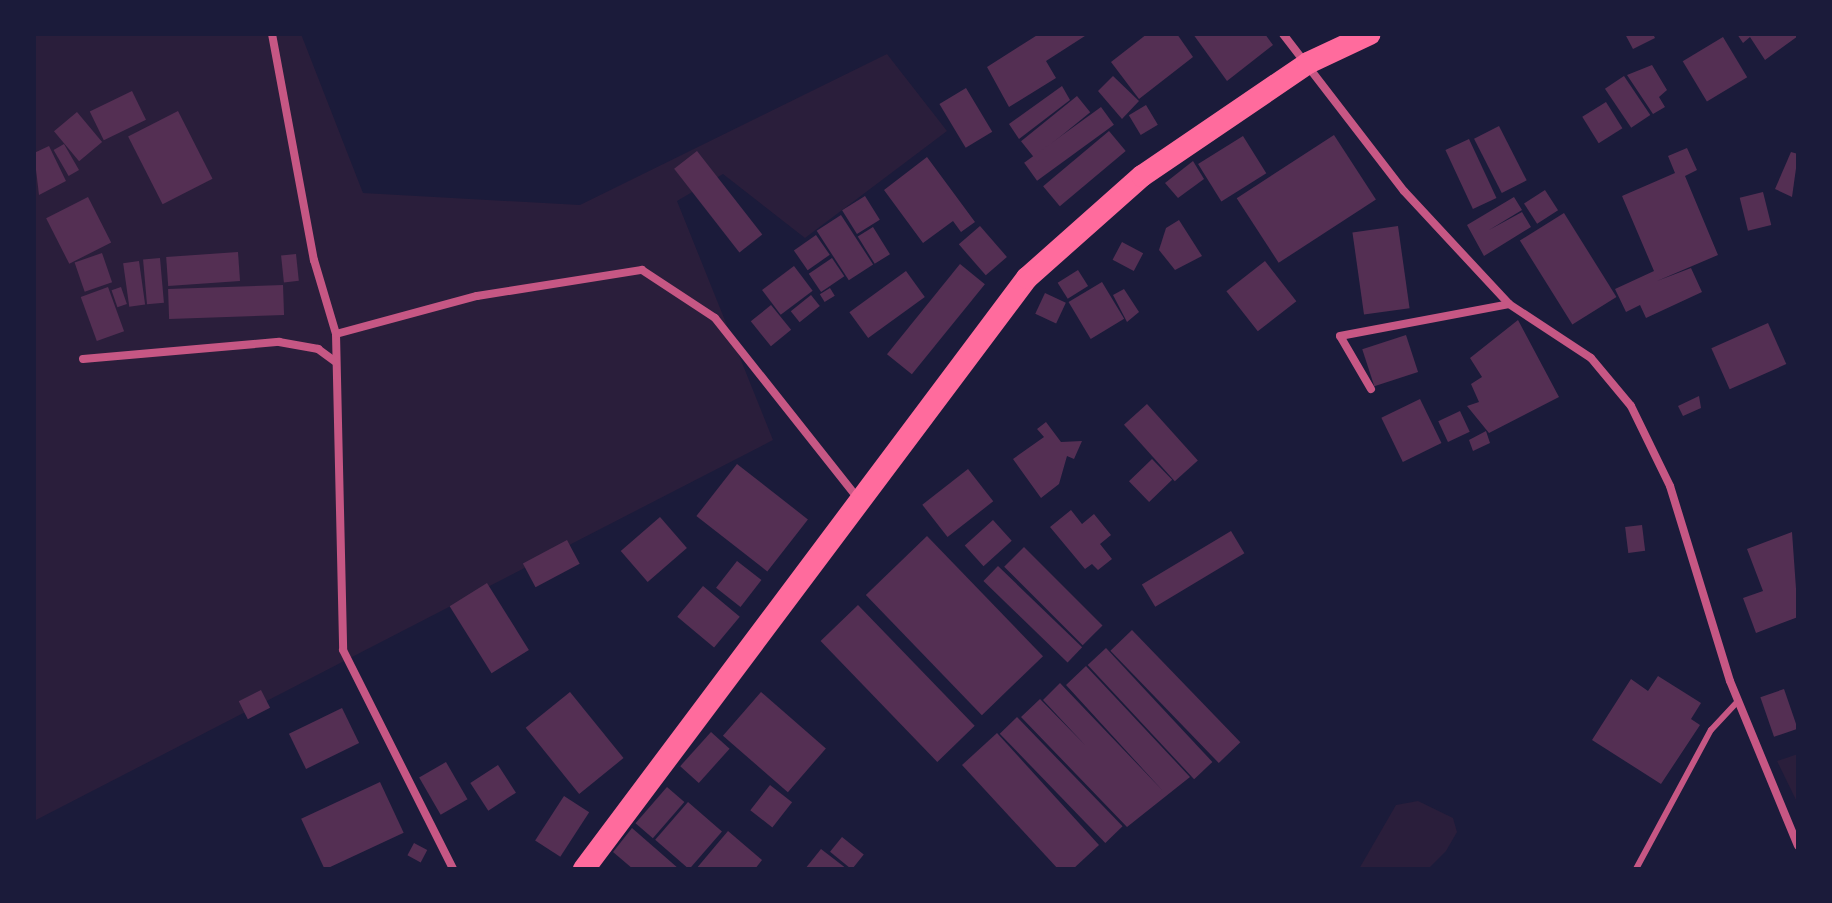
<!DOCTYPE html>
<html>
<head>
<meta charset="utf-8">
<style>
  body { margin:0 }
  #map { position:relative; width:1832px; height:903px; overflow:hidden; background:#1b1b3a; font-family:Commissioner,sans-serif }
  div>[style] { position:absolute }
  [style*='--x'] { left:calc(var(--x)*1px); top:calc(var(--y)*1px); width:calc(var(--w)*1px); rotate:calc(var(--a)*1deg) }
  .green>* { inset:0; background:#2a1e3b }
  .building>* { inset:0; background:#542f53; transform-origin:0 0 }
  .service>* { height:6px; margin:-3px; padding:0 3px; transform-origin:3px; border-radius:3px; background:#c65784 }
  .minor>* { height:8px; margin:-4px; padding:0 4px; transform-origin:4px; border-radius:4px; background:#c65784 }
  .trunk>* { height:22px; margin:-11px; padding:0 11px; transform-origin:11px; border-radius:11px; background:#ff6b9d }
  span { translate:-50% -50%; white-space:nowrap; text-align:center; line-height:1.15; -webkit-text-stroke:6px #1b1b3a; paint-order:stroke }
  .frame { position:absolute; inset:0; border:36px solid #1b1b3a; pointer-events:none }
</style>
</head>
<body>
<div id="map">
  <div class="green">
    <div style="clip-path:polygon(34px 34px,301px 34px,363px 193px,580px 205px,887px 54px,947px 131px,805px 238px,723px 174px,677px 201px,773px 440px,34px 821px)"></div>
    <div style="clip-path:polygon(1798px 754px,1798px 804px,1777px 761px)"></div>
    <div style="clip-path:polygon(1418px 801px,1453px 818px,1457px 832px,1446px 851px,1428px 869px,1359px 869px,1396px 805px)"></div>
  </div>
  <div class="building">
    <div style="clip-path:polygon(1039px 34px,1088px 34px,1046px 61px,1056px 78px,1009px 107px,987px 67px)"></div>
    <div style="clip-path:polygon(1147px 34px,1177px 34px,1193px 57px,1139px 99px,1111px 62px)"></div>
    <div style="clip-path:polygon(1193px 34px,1265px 34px,1273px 45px,1227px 81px)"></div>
    <div style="clip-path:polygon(1625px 34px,1653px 34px,1655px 38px,1633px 49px)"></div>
    <div style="clip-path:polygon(1737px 34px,1798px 34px,1798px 36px,1765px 60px,1750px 37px,1743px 43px)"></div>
    <div style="left:1723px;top:37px;width:47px;height:47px;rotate:59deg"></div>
    <div style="clip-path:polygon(1652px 65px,1667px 90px,1659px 97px,1665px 107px,1653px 114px,1627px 75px)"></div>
    <div style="clip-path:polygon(1113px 76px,1139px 101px,1122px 119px,1098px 91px)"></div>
    <div style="left:1624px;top:76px;width:47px;height:23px;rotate:56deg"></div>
    <div style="clip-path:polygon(1062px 86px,1070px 100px,1019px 139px,1009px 124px)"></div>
    <div style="left:966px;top:88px;width:51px;height:31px;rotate:59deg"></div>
    <div style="left:132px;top:91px;width:32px;height:47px;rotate:64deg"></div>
    <div style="left:1077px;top:96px;width:21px;height:72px;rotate:51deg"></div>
    <div style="left:1606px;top:102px;width:31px;height:28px;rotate:58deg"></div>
    <div style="left:1146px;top:105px;width:23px;height:20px;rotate:59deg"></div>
    <div style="left:1101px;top:107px;width:22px;height:95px;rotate:54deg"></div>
    <div style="left:178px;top:111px;width:76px;height:56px;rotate:63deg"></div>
    <div style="left:77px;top:112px;width:39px;height:30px;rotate:50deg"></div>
    <div style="left:1499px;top:126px;width:61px;height:28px;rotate:63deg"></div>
    <div style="left:1109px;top:131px;width:26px;height:86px;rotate:50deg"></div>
    <div style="left:1334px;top:135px;width:77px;height:116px;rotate:57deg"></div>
    <div style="left:1243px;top:136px;width:44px;height:53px;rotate:58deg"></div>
    <div style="left:1469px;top:139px;width:65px;height:26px;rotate:65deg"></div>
    <div style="left:64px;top:144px;width:30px;height:12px;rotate:60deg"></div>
    <div style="clip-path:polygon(49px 146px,66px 181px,39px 195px,34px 153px)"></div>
    <div style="clip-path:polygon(1687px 148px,1697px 170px,1685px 176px,1718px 255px,1657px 281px,1691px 268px,1702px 292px,1646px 318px,1640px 305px,1626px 312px,1615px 289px,1654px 271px,1622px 196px,1675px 173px,1668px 156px)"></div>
    <div style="left:697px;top:151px;width:106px;height:29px;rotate:52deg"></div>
    <div style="clip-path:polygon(1791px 152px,1798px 154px,1792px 197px,1775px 189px)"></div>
    <div style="clip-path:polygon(927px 157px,975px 222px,961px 232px,953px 221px,923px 243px,884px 190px)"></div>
    <div style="clip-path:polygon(1193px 161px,1204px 179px,1178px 198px,1165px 183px)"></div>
    <div style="left:1545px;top:190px;width:24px;height:25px;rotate:57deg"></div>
    <div style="left:1763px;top:192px;width:34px;height:24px;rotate:76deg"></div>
    <div style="left:865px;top:196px;width:28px;height:27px;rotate:58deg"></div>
    <div style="left:88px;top:197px;width:51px;height:47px;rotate:63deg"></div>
    <div style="clip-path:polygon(1514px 197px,1522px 210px,1489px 230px,1522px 212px,1531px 227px,1484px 256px,1467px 225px)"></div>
    <div style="left:1564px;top:213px;width:99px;height:52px;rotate:58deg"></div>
    <div style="left:841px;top:215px;width:59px;height:29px;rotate:57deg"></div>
    <div style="clip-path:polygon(1179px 220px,1202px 256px,1175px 270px,1159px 250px,1166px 228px)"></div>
    <div style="left:980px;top:226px;width:41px;height:28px;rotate:49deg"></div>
    <div style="left:1398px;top:226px;width:83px;height:46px;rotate:82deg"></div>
    <div style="left:873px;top:227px;width:32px;height:18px;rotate:58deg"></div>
    <div style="left:816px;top:235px;width:24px;height:27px;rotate:55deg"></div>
    <div style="left:1122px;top:242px;width:24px;height:20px;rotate:28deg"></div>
    <div style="left:238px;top:252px;width:29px;height:72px;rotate:86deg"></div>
    <div style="left:102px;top:253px;width:31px;height:29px;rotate:71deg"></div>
    <div style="left:296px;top:254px;width:27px;height:15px;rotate:84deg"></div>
    <div style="left:160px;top:258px;width:45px;height:17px;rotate:85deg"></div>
    <div style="left:832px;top:258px;width:22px;height:28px;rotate:56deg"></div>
    <div style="left:139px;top:261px;width:44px;height:16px;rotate:82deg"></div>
    <div style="left:1265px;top:261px;width:51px;height:49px;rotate:52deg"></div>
    <div style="left:960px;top:264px;width:32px;height:116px;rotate:39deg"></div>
    <div style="left:794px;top:266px;width:31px;height:40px;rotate:53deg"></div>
    <div style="left:1078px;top:270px;width:19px;height:24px;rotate:58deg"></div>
    <div style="left:906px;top:271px;width:32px;height:70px;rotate:54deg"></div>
    <div style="left:1102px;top:282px;width:43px;height:39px;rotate:59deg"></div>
    <div style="left:283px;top:285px;width:30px;height:115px;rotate:88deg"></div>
    <div style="left:108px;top:287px;width:47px;height:29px;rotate:70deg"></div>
    <div style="left:121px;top:287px;width:18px;height:10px;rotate:71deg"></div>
    <div style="left:830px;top:288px;width:9px;height:12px;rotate:58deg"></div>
    <div style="clip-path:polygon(1124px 289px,1139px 312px,1127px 322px,1113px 295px)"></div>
    <div style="left:1045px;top:293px;width:23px;height:23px;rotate:25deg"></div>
    <div style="left:811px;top:295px;width:14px;height:26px;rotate:51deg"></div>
    <div style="left:771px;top:305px;width:32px;height:26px;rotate:51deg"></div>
    <div style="clip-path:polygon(1518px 320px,1559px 397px,1489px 433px,1467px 406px,1479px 402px,1471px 384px,1482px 377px,1470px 358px)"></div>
    <div style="left:1768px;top:323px;width:45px;height:62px;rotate:66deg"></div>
    <div style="left:1406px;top:335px;width:39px;height:46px;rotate:72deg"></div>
    <div style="clip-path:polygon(1699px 396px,1701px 408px,1683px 416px,1678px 406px)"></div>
    <div style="left:1420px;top:399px;width:49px;height:43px;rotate:64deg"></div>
    <div style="left:1147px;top:404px;width:76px;height:31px;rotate:48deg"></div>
    <div style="left:1460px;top:411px;width:23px;height:24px;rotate:65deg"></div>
    <div style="clip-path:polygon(1046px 422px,1061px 442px,1082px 441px,1074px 459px,1067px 456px,1059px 484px,1041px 498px,1013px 459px,1044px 437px,1037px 429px)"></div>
    <div style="clip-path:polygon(1486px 431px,1490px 443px,1473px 451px,1469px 440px)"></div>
    <div style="left:1152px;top:459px;width:29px;height:32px;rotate:46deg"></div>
    <div style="left:737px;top:464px;width:90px;height:66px;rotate:38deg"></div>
    <div style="left:968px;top:469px;width:41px;height:58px;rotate:52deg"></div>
    <div style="clip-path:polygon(1071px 510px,1082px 524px,1094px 514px,1111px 535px,1100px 544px,1112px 559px,1098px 570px,1092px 564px,1085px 569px,1050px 527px)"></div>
    <div style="left:660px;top:517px;width:41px;height:52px;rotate:49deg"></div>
    <div style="left:993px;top:520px;width:28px;height:38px;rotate:48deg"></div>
    <div style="left:1642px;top:525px;width:26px;height:17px;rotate:83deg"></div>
    <div style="left:1231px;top:531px;width:26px;height:104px;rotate:59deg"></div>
    <div style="clip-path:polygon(1792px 532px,1798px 617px,1756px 633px,1743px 598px,1763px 591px,1747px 549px)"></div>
    <div style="left:927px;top:536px;width:167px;height:85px;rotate:46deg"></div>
    <div style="left:567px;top:540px;width:27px;height:50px;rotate:62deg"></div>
    <div style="left:1024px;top:547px;width:111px;height:28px;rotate:45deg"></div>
    <div style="left:737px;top:561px;width:31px;height:34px;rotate:38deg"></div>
    <div style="left:998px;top:566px;width:117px;height:21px;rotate:44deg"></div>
    <div style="left:487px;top:583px;width:79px;height:44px;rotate:58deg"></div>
    <div style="left:703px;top:586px;width:48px;height:40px;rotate:40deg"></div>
    <div style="left:858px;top:605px;width:168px;height:52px;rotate:46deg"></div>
    <div style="left:1132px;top:630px;width:156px;height:30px;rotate:46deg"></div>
    <div style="left:1106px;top:648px;width:156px;height:25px;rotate:47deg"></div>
    <div style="clip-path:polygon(1086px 666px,1190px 777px,1127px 827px,1021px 717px,1040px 699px,1085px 745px,1043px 700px,1060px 683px,1163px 791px,1066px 685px)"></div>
    <div style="clip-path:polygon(1658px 676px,1701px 703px,1691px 719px,1700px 725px,1661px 784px,1592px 740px,1631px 679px,1648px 691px)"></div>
    <div style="left:1784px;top:689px;width:42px;height:25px;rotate:71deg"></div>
    <div style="left:261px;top:690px;width:20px;height:25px;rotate:63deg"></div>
    <div style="left:570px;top:692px;width:85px;height:57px;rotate:51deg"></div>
    <div style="left:761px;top:692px;width:86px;height:58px;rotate:41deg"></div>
    <div style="left:342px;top:708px;width:39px;height:59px;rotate:64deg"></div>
    <div style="left:1017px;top:717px;width:152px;height:24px;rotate:46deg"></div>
    <div style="left:711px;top:732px;width:25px;height:46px;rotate:42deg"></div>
    <div style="clip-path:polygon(997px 733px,1099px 845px,1073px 869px,1058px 869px,962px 765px)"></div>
    <div style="left:446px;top:762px;width:43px;height:31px;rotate:60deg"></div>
    <div style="left:498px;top:765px;width:33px;height:33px;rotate:57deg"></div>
    <div style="left:380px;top:782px;width:56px;height:87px;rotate:65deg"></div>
    <div style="left:770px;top:785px;width:28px;height:32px;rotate:38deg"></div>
    <div style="left:667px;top:787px;width:23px;height:48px;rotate:41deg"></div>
    <div style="left:564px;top:796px;width:30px;height:53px;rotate:33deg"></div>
    <div style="left:688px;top:802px;width:45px;height:50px;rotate:41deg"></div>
    <div style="clip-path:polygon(632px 828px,679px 869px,633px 869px,613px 852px)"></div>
    <div style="clip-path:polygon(728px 831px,762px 860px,755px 869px,696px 869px)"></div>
    <div style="left:842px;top:837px;width:28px;height:19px;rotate:39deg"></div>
    <div style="left:414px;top:843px;width:15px;height:14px;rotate:28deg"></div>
    <div style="clip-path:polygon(821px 849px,847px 869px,805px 869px)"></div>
  </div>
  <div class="service">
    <div style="--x:1636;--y:869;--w:158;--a:-61.7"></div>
    <div style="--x:1711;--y:730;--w:40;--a:-47"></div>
  </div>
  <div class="minor">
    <div style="--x:272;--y:34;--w:230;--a:79.5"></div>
    <div style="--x:314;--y:260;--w:77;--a:73.4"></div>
    <div style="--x:336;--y:334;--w:316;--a:88.7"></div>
    <div style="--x:343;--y:650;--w:245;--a:63.3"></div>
    <div style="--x:1283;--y:34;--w:198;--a:52.4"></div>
    <div style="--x:1404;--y:191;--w:154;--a:47.1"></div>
    <div style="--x:1509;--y:304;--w:98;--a:33.4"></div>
    <div style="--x:1591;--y:358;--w:62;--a:50.2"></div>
    <div style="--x:1631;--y:406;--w:89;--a:64"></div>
    <div style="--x:1670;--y:486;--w:204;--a:72.9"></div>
    <div style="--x:1730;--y:681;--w:178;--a:67.6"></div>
    <div style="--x:336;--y:334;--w:146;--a:-15.1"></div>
    <div style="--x:477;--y:296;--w:167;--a:-9"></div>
    <div style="--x:642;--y:270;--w:87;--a:33.3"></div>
    <div style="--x:715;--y:318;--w:228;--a:51.6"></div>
    <div style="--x:83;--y:359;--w:197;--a:-5"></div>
    <div style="--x:279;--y:342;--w:40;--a:10"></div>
    <div style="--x:318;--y:349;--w:22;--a:36"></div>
    <div style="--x:1371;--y:389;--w:61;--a:-120.3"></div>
    <div style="--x:1340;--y:336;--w:172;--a:-10.7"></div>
  </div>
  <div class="trunk">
    <div style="--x:584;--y:869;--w:739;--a:-53.15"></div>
    <div style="--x:1027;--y:278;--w:154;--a:-41.6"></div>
    <div style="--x:1142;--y:176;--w:201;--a:-34.2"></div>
    <div style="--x:1308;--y:63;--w:68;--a:-25.1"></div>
  </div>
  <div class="frame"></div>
</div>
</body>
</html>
